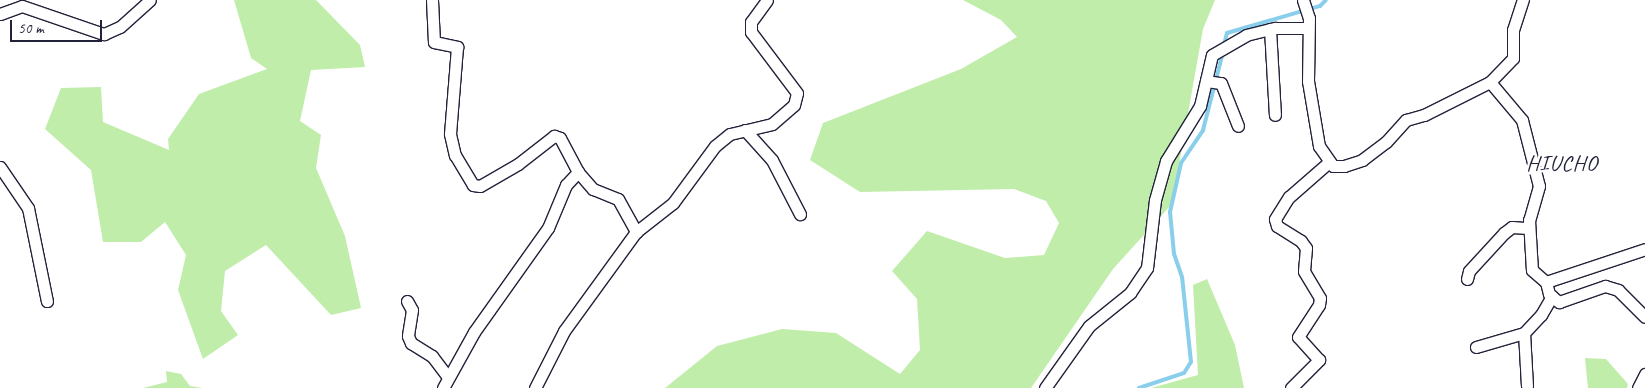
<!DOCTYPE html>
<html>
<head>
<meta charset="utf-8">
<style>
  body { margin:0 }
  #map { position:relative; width:1645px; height:388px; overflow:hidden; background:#fff; font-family:Caveat,sans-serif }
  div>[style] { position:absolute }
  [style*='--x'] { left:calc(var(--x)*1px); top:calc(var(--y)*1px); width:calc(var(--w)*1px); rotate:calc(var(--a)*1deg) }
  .green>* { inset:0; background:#c1edaa }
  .stream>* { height:4px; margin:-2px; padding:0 2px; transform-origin:2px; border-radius:2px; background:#89ceeb }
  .roads { filter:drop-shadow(1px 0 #22223b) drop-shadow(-1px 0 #22223b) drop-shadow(0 1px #22223b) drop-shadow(0 -1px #22223b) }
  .street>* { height:11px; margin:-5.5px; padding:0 5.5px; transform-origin:5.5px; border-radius:5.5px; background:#fff }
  span { translate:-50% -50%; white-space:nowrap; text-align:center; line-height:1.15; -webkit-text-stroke:4.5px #fff; paint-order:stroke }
  .quarter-label { font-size:22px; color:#22223b; letter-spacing:1px }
  .scale { position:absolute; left:10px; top:20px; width:92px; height:22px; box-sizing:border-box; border:2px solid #22223b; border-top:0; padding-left:6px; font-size:15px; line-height:18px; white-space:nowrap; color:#22223b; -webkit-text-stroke:4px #fff; paint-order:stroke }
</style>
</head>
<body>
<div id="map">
  <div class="green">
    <div style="clip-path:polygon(234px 0,316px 0,360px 45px,365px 67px,311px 70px,300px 121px,321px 135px,316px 168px,345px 236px,361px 308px,331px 315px,266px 245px,225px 271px,221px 311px,238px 335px,203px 359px,178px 290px,186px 255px,165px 222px,141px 242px,103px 242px,91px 170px,45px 129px,61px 88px,101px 87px,103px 122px,169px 150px,168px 139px,199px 94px,267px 69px,251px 58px)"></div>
    <div style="clip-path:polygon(963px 0,1215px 0,1203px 29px,1172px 204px,1113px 269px,1031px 388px,665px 388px,717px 346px,782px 329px,836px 333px,900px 374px,920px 350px,917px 299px,892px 271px,927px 231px,1005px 258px,1044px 255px,1059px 223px,1046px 201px,1014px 189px,860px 192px,810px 160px,823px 123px,961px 69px,1017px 37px,1001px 20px)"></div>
    <div style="clip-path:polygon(1207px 279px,1235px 345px,1244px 388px,1151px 388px,1198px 375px,1193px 285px)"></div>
    <div style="clip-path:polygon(1585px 358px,1606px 359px,1628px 384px,1627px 388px,1588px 388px)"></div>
    <div style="clip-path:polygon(166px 371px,181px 374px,190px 386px,203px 388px,143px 388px,167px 382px)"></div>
  </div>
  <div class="stream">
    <div style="--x:1224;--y:45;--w:12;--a:-76"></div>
    <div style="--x:1227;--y:33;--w:97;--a:-16.2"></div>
    <div style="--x:1320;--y:6;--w:8;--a:-45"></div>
    <div style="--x:1139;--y:388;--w:47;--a:-18.4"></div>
    <div style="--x:1184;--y:373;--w:13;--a:-58"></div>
    <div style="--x:1191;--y:362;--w:85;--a:-96"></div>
    <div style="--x:1182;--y:277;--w:24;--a:-109"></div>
    <div style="--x:1174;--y:254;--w:42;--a:-95.4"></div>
    <div style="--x:1170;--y:212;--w:50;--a:-77.3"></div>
    <div style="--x:1181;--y:163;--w:40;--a:-56"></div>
    <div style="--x:1203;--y:130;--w:81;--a:-75.6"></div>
  </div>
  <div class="roads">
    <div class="street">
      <div style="--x:432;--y:0;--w:42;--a:87.3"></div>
      <div style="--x:434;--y:42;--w:24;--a:12"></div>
      <div style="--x:457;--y:47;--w:87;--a:94.6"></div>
      <div style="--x:450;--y:134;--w:22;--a:77"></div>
      <div style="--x:455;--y:155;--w:35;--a:59"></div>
      <div style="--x:473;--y:185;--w:7;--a:8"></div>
      <div style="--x:480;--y:186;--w:44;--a:-30.1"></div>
      <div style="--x:518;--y:164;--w:46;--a:-37.9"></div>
      <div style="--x:554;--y:136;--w:6;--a:18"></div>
      <div style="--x:560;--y:138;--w:38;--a:62"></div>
      <div style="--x:578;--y:172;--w:23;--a:49"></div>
      <div style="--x:593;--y:189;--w:27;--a:22"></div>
      <div style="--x:618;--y:199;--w:38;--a:61"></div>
      <div style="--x:1303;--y:0;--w:19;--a:72"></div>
      <div style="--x:1309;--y:18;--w:63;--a:90.9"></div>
      <div style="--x:1308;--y:81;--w:66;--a:80.4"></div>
      <div style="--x:1319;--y:146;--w:24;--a:55"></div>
      <div style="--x:1333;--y:166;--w:11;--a:0"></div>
      <div style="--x:1344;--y:166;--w:19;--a:-18"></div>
      <div style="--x:1362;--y:160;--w:30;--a:-37"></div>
      <div style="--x:1386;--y:142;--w:30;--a:-48"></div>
      <div style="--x:1406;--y:120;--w:19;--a:-16"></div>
      <div style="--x:1424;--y:115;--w:74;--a:-26.6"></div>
      <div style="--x:1490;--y:82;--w:33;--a:-46"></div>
      <div style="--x:1513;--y:58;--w:28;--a:-90"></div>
      <div style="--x:1513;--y:30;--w:32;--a:-72"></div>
      <div style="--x:0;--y:14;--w:23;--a:-20"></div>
      <div style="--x:22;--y:6;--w:87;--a:18.9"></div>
      <div style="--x:104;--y:34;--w:17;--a:-24"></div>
      <div style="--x:120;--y:27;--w:40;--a:-42"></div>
      <div style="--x:1270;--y:29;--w:86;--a:86.7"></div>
      <div style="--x:1206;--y:81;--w:15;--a:8"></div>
      <div style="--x:1221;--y:83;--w:46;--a:68.4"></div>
      <div style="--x:1490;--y:82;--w:50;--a:49.9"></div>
      <div style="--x:1522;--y:120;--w:68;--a:75.6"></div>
      <div style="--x:1539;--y:186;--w:35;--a:106"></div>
      <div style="--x:1529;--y:220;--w:50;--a:86.6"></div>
      <div style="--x:1532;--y:270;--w:18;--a:41"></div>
      <div style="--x:1546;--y:282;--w:12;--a:76"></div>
      <div style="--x:1549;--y:294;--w:13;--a:39"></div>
      <div style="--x:1559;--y:302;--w:49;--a:-19.2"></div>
      <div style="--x:1605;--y:286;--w:14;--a:17"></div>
      <div style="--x:1618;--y:290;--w:38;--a:45"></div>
      <div style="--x:745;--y:130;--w:40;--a:48"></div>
      <div style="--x:772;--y:160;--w:61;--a:62.6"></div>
      <div style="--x:0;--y:167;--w:50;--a:55.7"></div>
      <div style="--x:28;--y:208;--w:95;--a:78.5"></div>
      <div style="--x:1467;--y:279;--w:8;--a:-76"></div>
      <div style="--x:1469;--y:271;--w:52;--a:-47.4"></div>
      <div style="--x:1504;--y:233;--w:10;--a:-37"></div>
      <div style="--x:1512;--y:227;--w:16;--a:4"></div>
      <div style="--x:1546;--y:282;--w:104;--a:-18.4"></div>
      <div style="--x:407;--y:301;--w:10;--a:61"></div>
      <div style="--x:412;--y:310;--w:26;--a:99"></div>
      <div style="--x:408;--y:336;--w:8;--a:67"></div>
      <div style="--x:411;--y:343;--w:25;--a:32"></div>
      <div style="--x:432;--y:356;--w:26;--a:53"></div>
      <div style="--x:1476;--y:347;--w:50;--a:-16.3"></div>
      <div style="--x:1527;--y:386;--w:53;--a:-93.2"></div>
      <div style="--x:1524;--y:333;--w:25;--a:-47"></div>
      <div style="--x:1541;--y:315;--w:22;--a:-60"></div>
      <div style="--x:443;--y:388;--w:64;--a:-61"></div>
      <div style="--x:474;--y:332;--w:128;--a:-54.6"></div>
      <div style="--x:548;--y:228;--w:47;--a:-67.3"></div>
      <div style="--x:566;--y:185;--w:18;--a:-47"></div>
      <div style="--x:535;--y:388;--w:64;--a:-63"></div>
      <div style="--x:564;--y:331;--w:122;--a:-54"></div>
      <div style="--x:636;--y:232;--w:47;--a:-38.1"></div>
      <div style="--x:673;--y:203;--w:71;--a:-53.6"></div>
      <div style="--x:715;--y:146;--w:19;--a:-39"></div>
      <div style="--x:730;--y:134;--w:43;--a:-13.4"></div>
      <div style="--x:772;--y:124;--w:29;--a:-41"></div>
      <div style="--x:794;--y:105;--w:12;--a:-76"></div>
      <div style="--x:797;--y:93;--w:76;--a:-127"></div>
      <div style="--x:751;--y:32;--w:10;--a:-90"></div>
      <div style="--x:751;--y:22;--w:27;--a:-54"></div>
      <div style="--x:1045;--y:388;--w:76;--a:-54.6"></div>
      <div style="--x:1089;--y:326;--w:53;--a:-38.8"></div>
      <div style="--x:1130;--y:293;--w:30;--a:-56"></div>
      <div style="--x:1147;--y:268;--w:68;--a:-83.3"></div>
      <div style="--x:1155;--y:200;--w:41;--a:-74.2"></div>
      <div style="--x:1166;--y:161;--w:65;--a:-58.3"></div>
      <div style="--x:1200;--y:106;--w:52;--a:-76.8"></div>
      <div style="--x:1212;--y:55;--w:39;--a:-30"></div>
      <div style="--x:1246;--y:35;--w:30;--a:-14"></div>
      <div style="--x:1275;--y:28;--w:33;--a:0"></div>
      <div style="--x:1291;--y:388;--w:40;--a:-45"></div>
      <div style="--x:1319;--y:360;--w:31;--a:-132"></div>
      <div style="--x:1298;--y:337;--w:38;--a:-57"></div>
      <div style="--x:1319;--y:305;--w:7;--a:-82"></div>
      <div style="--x:1320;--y:298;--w:31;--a:-121"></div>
      <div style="--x:1304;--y:271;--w:23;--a:-85"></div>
      <div style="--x:1306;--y:248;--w:9;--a:-126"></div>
      <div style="--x:1301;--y:241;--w:28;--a:-148"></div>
      <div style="--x:1277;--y:226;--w:7;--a:-106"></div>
      <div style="--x:1275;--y:219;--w:26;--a:-58"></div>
      <div style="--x:1289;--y:197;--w:53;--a:-41.2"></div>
      <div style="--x:1638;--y:388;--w:16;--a:-63"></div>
    </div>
  </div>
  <div class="quarter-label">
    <span style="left:1562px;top:164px">HIUCHO</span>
  </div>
  <div class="scale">50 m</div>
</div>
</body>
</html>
